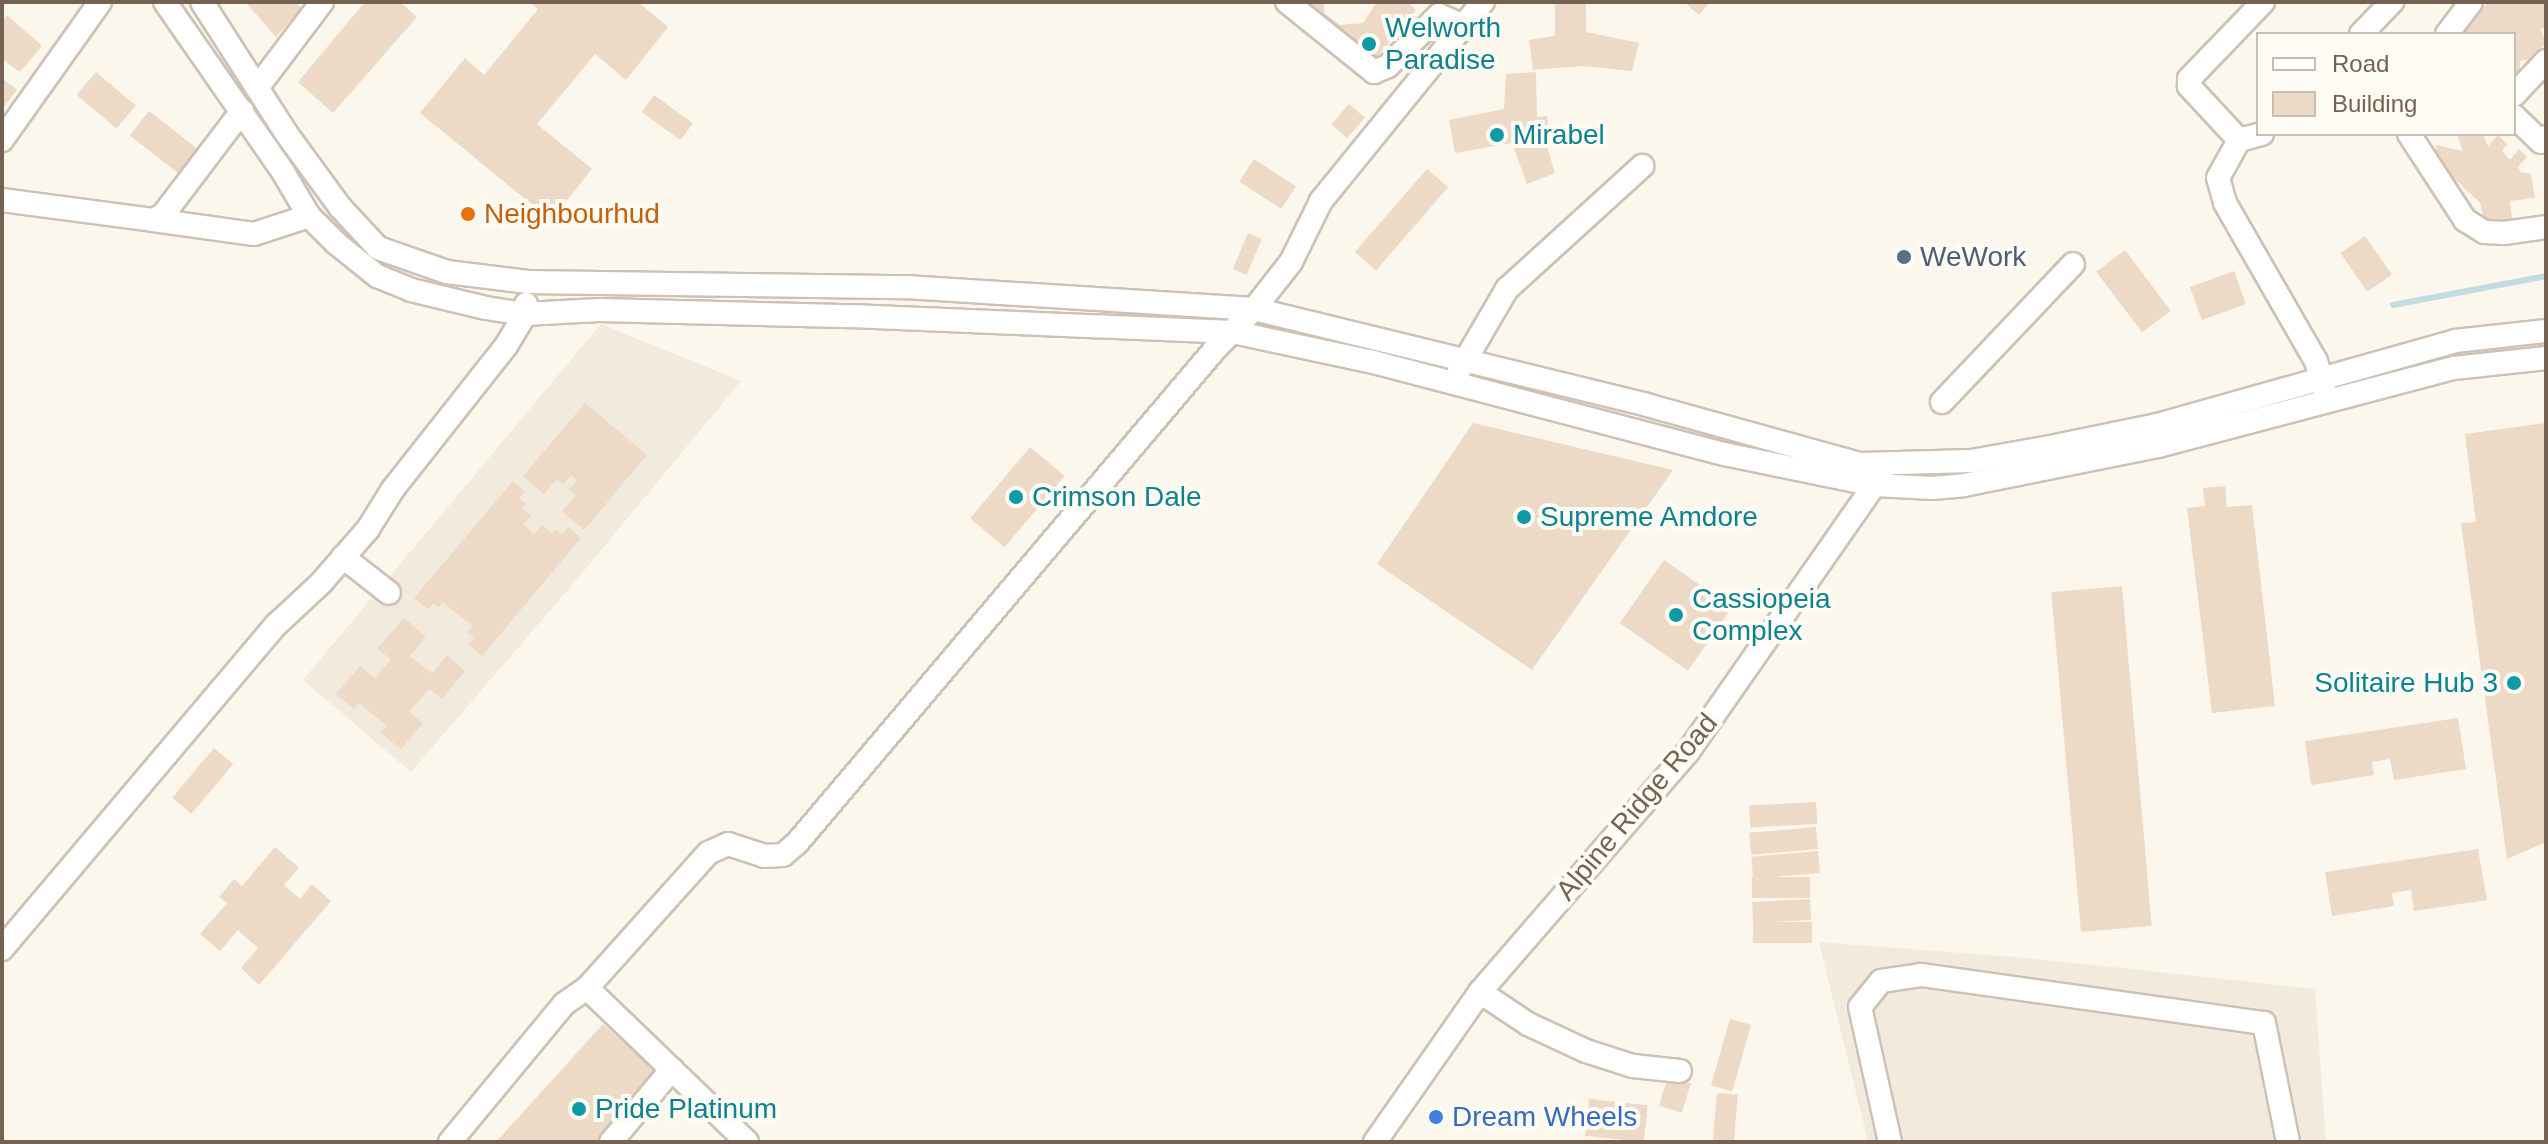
<!DOCTYPE html>
<html>
<head>
<meta charset="utf-8">
<style>
  body { margin:0 }
  #map { position:relative; width:2548px; height:1144px; overflow:hidden; background:#fbf7ed; font-family:Helvetica,sans-serif }
  div>[style] { position:absolute }
  [style*='--x'] { left:calc(var(--x)*1px); top:calc(var(--y)*1px); width:calc(var(--w)*1px); rotate:calc(var(--a)*1deg) }
  .residential>* { inset:0; background:#f2eadc }
  .stream>* { height:6px; margin:-3px; padding:0 3px; transform-origin:3px; border-radius:3px; background:#c3dbe3 }
  .building>* { inset:0; background:#ecd9c6; transform-origin:0 0 }
  .roads { filter:drop-shadow(2px 0 #cdc1b4) drop-shadow(-2px 0 #cdc1b4) drop-shadow(0 2px #cdc1b4) drop-shadow(0 -2px #cdc1b4) }
  .minor>* { height:22px; margin:-11px; padding:0 11px; transform-origin:11px; border-radius:11px; background:#fff }
  .dots>* { width:22px; height:22px; translate:-50% -50%; box-sizing:border-box; border:4px solid #fefbf4; border-radius:50% }
  span { translate:-50% -50%; white-space:nowrap; text-align:center; line-height:1.15; -webkit-text-stroke:8px #fefbf4; paint-order:stroke }
  .culture-label { font-size:28px; color:#0d838f }
  .left { translate:0 -50%; text-align:left }
  .right { translate:-100% -50%; text-align:right }
  .food-label { font-size:28px; color:#c56008 }
  .service-label { font-size:28px; color:#4e5e75 }
  .street-label { font-size:28px; color:#756252 }
  .shop-label { font-size:28px; color:#366cbe }
  .frame { position:absolute; inset:0; border:4px solid #756252; pointer-events:none }
  .legend { position:absolute; left:2256px; top:32px; width:260px; height:104px; box-sizing:border-box; background:#fefbf4; border:2px solid #c7beb3; margin:0; padding:10px 14px; list-style:none; font-size:24px; color:#756252 }
  .legend li { display:flex; align-items:center; gap:16px; height:40px }
  .legend b { width:40px; border:2px solid #c7beb3 }
</style>
</head>
<body>
<div id="map">
  <div class="residential">
    <div style="clip-path:polygon(601px 324px,741px 381px,578px 578px,411px 772px,303px 680px)"></div>
    <div style="clip-path:polygon(1819px 942px,2028px 958px,2315px 989px,2326px 1142px,1868px 1142px)"></div>
  </div>
  <div class="stream">
    <div style="--x:2393;--y:305;--w:156;--a:-10.7"></div>
  </div>
  <div class="building">
    <div style="clip-path:polygon(250px 2px,294px 2px,302px 8px,276px 37px,248px 5px)"></div>
    <div style="clip-path:polygon(365px 2px,400px 2px,417px 17px,333px 113px,298px 82px)"></div>
    <div style="clip-path:polygon(529px 2px,638px 2px,668px 27px,626px 80px,595px 54px,537px 124px,592px 169px,551px 220px,420px 113px,465px 58px,484px 75px,538px 9px)"></div>
    <div style="clip-path:polygon(1305px 2px,1324px 2px,1324px 13px,1340px 25px,1363px 23px,1377px 2px,1407px 2px,1416px 10px,1372px 63px)"></div>
    <div style="clip-path:polygon(1555px 2px,1586px 2px,1586px 32px,1639px 43px,1632px 71px,1583px 66px,1533px 70px,1529px 40px,1555px 36px)"></div>
    <div style="clip-path:polygon(1684px 2px,1710px 2px,1699px 15px)"></div>
    <div style="clip-path:polygon(2488px 2px,2546px 2px,2546px 28px,2540px 28px,2546px 42px,2532px 59px,2520px 61px,2520px 72px,2514px 72px,2514px 34px,2464px 34px,2463px 21px,2475px 19px)"></div>
    <div style="clip-path:polygon(7px 15px,42px 46px,20px 72px,2px 59px,2px 21px)"></div>
    <div style="left:96px;top:72px;width:52px;height:30px;rotate:40deg"></div>
    <div style="clip-path:polygon(1536px 72px,1537px 117px,1547px 116px,1548px 126px,1541px 127px,1555px 173px,1527px 184px,1512px 143px,1455px 153px,1449px 120px,1504px 109px,1506px 74px)"></div>
    <div style="clip-path:polygon(2px 78px,17px 90px,2px 109px)"></div>
    <div style="left:654px;top:95px;width:48px;height:21px;rotate:36deg"></div>
    <div style="left:1349px;top:104px;width:21px;height:27px;rotate:41deg"></div>
    <div style="left:149px;top:111px;width:61px;height:31px;rotate:38deg"></div>
    <div style="clip-path:polygon(2457px 134px,2483px 134px,2488px 146px,2498px 135px,2507px 144px,2502px 151px,2510px 160px,2519px 149px,2527px 157px,2518px 167px,2521px 172px,2531px 174px,2535px 198px,2510px 201px,2513px 224px,2486px 226px,2480px 203px,2457px 181px,2437px 170px,2436px 145px,2463px 151px)"></div>
    <div style="left:1254px;top:159px;width:50px;height:27px;rotate:33deg"></div>
    <div style="left:1427px;top:169px;width:28px;height:110px;rotate:41deg"></div>
    <div style="left:1248px;top:233px;width:15px;height:39px;rotate:23deg"></div>
    <div style="left:2365px;top:236px;width:47px;height:30px;rotate:55deg"></div>
    <div style="left:2125px;top:250px;width:76px;height:36px;rotate:53deg"></div>
    <div style="left:2234px;top:271px;width:35px;height:47px;rotate:70deg"></div>
    <div style="clip-path:polygon(585px 403px,647px 455px,584px 530px,562px 511px,576px 495px,569px 490px,577px 480px,571px 475px,563px 485px,557px 479px,544px 494px,523px 476px)"></div>
    <div style="clip-path:polygon(1473px 423px,1673px 470px,1532px 670px,1377px 564px)"></div>
    <div style="clip-path:polygon(2546px 423px,2546px 842px,2507px 859px,2461px 523px,2476px 522px,2465px 434px)"></div>
    <div style="left:1030px;top:447px;width:45px;height:93px;rotate:40deg"></div>
    <div style="clip-path:polygon(513px 481px,525px 491px,519px 498px,526px 504px,522px 509px,531px 516px,523px 524px,534px 534px,542px 525px,552px 534px,556px 529px,562px 535px,568px 527px,581px 538px,482px 656px,468px 644px,474px 638px,467px 632px,472px 626px,443px 602px,439px 607px,434px 603px,428px 609px,414px 598px)"></div>
    <div style="clip-path:polygon(2225px 486px,2227px 507px,2252px 505px,2275px 706px,2212px 713px,2187px 508px,2205px 506px,2203px 488px)"></div>
    <div style="left:1664px;top:560px;width:83px;height:77px;rotate:35deg"></div>
    <div style="left:2122px;top:586px;width:341px;height:71px;rotate:85deg"></div>
    <div style="clip-path:polygon(404px 618px,426px 637px,410px 656px,432px 674px,447px 655px,465px 671px,442px 699px,429px 689px,409px 712px,423px 723px,401px 749px,381px 733px,387px 726px,359px 703px,354px 709px,336px 694px,360px 666px,375px 678px,391px 659px,377px 649px)"></div>
    <div style="clip-path:polygon(2458px 718px,2466px 769px,2394px 780px,2390px 759px,2372px 762px,2374px 775px,2311px 785px,2305px 741px)"></div>
    <div style="left:214px;top:748px;width:25px;height:65px;rotate:40deg"></div>
    <div style="left:1816px;top:802px;width:22px;height:67px;rotate:87deg"></div>
    <div style="left:1816px;top:827px;width:22px;height:67px;rotate:85deg"></div>
    <div style="clip-path:polygon(275px 847px,299px 868px,284px 885px,300px 899px,312px 884px,331px 901px,259px 985px,241px 968px,258px 948px,238px 930px,220px 951px,200px 934px,227px 903px,219px 897px,234px 879px,242px 886px)"></div>
    <div style="clip-path:polygon(2478px 849px,2487px 900px,2414px 911px,2411px 890px,2392px 893px,2394px 906px,2332px 916px,2325px 872px)"></div>
    <div style="left:1818px;top:851px;width:22px;height:67px;rotate:85deg"></div>
    <div style="left:1810px;top:877px;width:21px;height:58px;rotate:90deg"></div>
    <div style="left:1810px;top:899px;width:21px;height:58px;rotate:87deg"></div>
    <div style="left:1812px;top:922px;width:21px;height:59px;rotate:90deg"></div>
    <div style="left:1730px;top:1019px;width:22px;height:69px;rotate:16deg"></div>
    <div style="clip-path:polygon(603px 1024px,661px 1076px,601px 1142px,496px 1142px)"></div>
    <div style="left:1668px;top:1076px;width:24px;height:31px;rotate:17deg"></div>
    <div style="left:1717px;top:1093px;width:21px;height:49px;rotate:5deg"></div>
    <div style="left:1589px;top:1099px;width:59px;height:37px;rotate:6deg"></div>
  </div>
  <div class="roads">
    <div class="minor">
      <div style="--x:165;--y:2;--w:207;--a:55.2"></div>
      <div style="--x:283;--y:172;--w:51;--a:59.4"></div>
      <div style="--x:309;--y:216;--w:38;--a:45"></div>
      <div style="--x:336;--y:243;--w:53;--a:38.8"></div>
      <div style="--x:377;--y:276;--w:37;--a:22"></div>
      <div style="--x:411;--y:290;--w:77;--a:13.5"></div>
      <div style="--x:486;--y:308;--w:39;--a:9"></div>
      <div style="--x:525;--y:314;--w:74;--a:-3.1"></div>
      <div style="--x:599;--y:310;--w:252;--a:1.4"></div>
      <div style="--x:851;--y:316;--w:382;--a:2.4"></div>
      <div style="--x:1233;--y:332;--w:143;--a:12.1"></div>
      <div style="--x:1373;--y:362;--w:363;--a:14.7"></div>
      <div style="--x:1724;--y:454;--w:154;--a:11.6"></div>
      <div style="--x:1875;--y:485;--w:57;--a:3"></div>
      <div style="--x:1932;--y:488;--w:32;--a:-5"></div>
      <div style="--x:1964;--y:485;--w:198;--a:-11.4"></div>
      <div style="--x:2158;--y:446;--w:306;--a:-14.8"></div>
      <div style="--x:2454;--y:368;--w:93;--a:-6.2"></div>
      <div style="--x:202;--y:2;--w:156;--a:57.3"></div>
      <div style="--x:286;--y:133;--w:92;--a:53.9"></div>
      <div style="--x:340;--y:207;--w:56;--a:47.2"></div>
      <div style="--x:378;--y:248;--w:73;--a:19.2"></div>
      <div style="--x:447;--y:272;--w:82;--a:7"></div>
      <div style="--x:528;--y:282;--w:378;--a:0.8"></div>
      <div style="--x:906;--y:287;--w:349;--a:3.6"></div>
      <div style="--x:1254;--y:309;--w:405;--a:13.7"></div>
      <div style="--x:1647;--y:405;--w:221;--a:15.5"></div>
      <div style="--x:1860;--y:464;--w:111;--a:-1.5"></div>
      <div style="--x:1971;--y:461;--w:80;--a:-10"></div>
      <div style="--x:2050;--y:447;--w:109;--a:-11.6"></div>
      <div style="--x:2157;--y:425;--w:310;--a:-15.7"></div>
      <div style="--x:2455;--y:341;--w:92;--a:-6.3"></div>
      <div style="--x:1287;--y:2;--w:112;--a:38.8"></div>
      <div style="--x:1374;--y:72;--w:15;--a:-23"></div>
      <div style="--x:1388;--y:66;--w:72;--a:-45"></div>
      <div style="--x:1439;--y:15;--w:27;--a:24"></div>
      <div style="--x:2361;--y:34;--w:45;--a:-45.9"></div>
      <div style="--x:2447;--y:34;--w:40;--a:-53"></div>
      <div style="--x:257;--y:88;--w:108;--a:-52.9"></div>
      <div style="--x:2514;--y:95;--w:47;--a:-46.7"></div>
      <div style="--x:2514;--y:116;--w:37;--a:44"></div>
      <div style="--x:2541;--y:142;--w:7;--a:-45"></div>
      <div style="--x:2409;--y:134;--w:103;--a:56.9"></div>
      <div style="--x:2465;--y:220;--w:22;--a:32"></div>
      <div style="--x:2484;--y:232;--w:20;--a:3"></div>
      <div style="--x:2504;--y:233;--w:42;--a:-8.1"></div>
      <div style="--x:2;--y:140;--w:169;--a:-54.6"></div>
      <div style="--x:2239;--y:140;--w:43;--a:118.9"></div>
      <div style="--x:2218;--y:178;--w:26;--a:74"></div>
      <div style="--x:2225;--y:203;--w:182;--a:60.1"></div>
      <div style="--x:2316;--y:361;--w:32;--a:74"></div>
      <div style="--x:2239;--y:140;--w:74;--a:-132.8"></div>
      <div style="--x:2189;--y:86;--w:7;--a:-90"></div>
      <div style="--x:2189;--y:79;--w:107;--a:-46.1"></div>
      <div style="--x:2239;--y:140;--w:24;--a:-15"></div>
      <div style="--x:2;--y:200;--w:152;--a:7.5"></div>
      <div style="--x:153;--y:220;--w:11;--a:-27"></div>
      <div style="--x:163;--y:215;--w:131;--a:-52.8"></div>
      <div style="--x:153;--y:220;--w:102;--a:7.9"></div>
      <div style="--x:254;--y:234;--w:58;--a:-18.1"></div>
      <div style="--x:1459;--y:371;--w:95;--a:-59.7"></div>
      <div style="--x:1507;--y:289;--w:183;--a:-42.3"></div>
      <div style="--x:1942;--y:402;--w:190;--a:-46.5"></div>
      <div style="--x:343;--y:557;--w:58;--a:38"></div>
      <div style="--x:2;--y:949;--w:424;--a:-49.8"></div>
      <div style="--x:276;--y:625;--w:62;--a:-43"></div>
      <div style="--x:321;--y:583;--w:72;--a:-49"></div>
      <div style="--x:368;--y:529;--w:47;--a:-58"></div>
      <div style="--x:393;--y:489;--w:182;--a:-51.7"></div>
      <div style="--x:506;--y:346;--w:37;--a:-59"></div>
      <div style="--x:525;--y:314;--w:10;--a:-84"></div>
      <div style="--x:587;--y:988;--w:222;--a:43.9"></div>
      <div style="--x:1480;--y:992;--w:58;--a:33.7"></div>
      <div style="--x:1528;--y:1024;--w:64;--a:25"></div>
      <div style="--x:1586;--y:1051;--w:49;--a:17.7"></div>
      <div style="--x:1633;--y:1066;--w:47;--a:6.1"></div>
      <div style="--x:450;--y:1142;--w:179;--a:-50.4"></div>
      <div style="--x:564;--y:1004;--w:28;--a:-35"></div>
      <div style="--x:587;--y:988;--w:181;--a:-48.1"></div>
      <div style="--x:708;--y:853;--w:22;--a:-24"></div>
      <div style="--x:728;--y:844;--w:38;--a:18"></div>
      <div style="--x:764;--y:856;--w:19;--a:-3"></div>
      <div style="--x:783;--y:855;--w:18;--a:-41"></div>
      <div style="--x:797;--y:843;--w:647;--a:-49.76"></div>
      <div style="--x:1215;--y:349;--w:56;--a:-45.7"></div>
      <div style="--x:1254;--y:309;--w:60;--a:-51.8"></div>
      <div style="--x:1291;--y:262;--w:68;--a:-63.8"></div>
      <div style="--x:1321;--y:201;--w:257;--a:-50.9"></div>
      <div style="--x:611;--y:1142;--w:95;--a:-50.1"></div>
      <div style="--x:1375;--y:1142;--w:183;--a:-55"></div>
      <div style="--x:1480;--y:992;--w:318;--a:-49.1"></div>
      <div style="--x:1688;--y:752;--w:338;--a:-55.1"></div>
      <div style="--x:1890;--y:1142;--w:138;--a:-102.5"></div>
      <div style="--x:1860;--y:1007;--w:33;--a:-51"></div>
      <div style="--x:1881;--y:981;--w:40;--a:-8.5"></div>
      <div style="--x:1921;--y:975;--w:346;--a:8"></div>
      <div style="--x:2264;--y:1023;--w:121;--a:78.6"></div>
    </div>
  </div>
  <div class="dots">
    <div style="left:1369px;top:44px;background:#0f9aa8"></div>
    <div style="left:1497px;top:135px;background:#0f9aa8"></div>
    <div style="left:468px;top:214px;background:#e8710a"></div>
    <div style="left:1904px;top:257px;background:#5c6f8a"></div>
    <div style="left:1016px;top:497px;background:#0f9aa8"></div>
    <div style="left:1524px;top:517px;background:#0f9aa8"></div>
    <div style="left:1676px;top:615px;background:#0f9aa8"></div>
    <div style="left:2514px;top:683px;background:#0f9aa8"></div>
    <div style="left:579px;top:1109px;background:#0f9aa8"></div>
    <div style="left:1436px;top:1117px;background:#3f7fe0"></div>
  </div>
  <div class="culture-label">
    <span class="left" style="left:1385px;top:44px">Welworth<br>Paradise</span>
    <span class="left" style="left:1513px;top:135px">Mirabel</span>
    <span class="left" style="left:1032px;top:497px">Crimson Dale</span>
    <span class="left" style="left:1540px;top:517px">Supreme Amdore</span>
    <span class="left" style="left:1692px;top:615px">Cassiopeia<br>Complex</span>
    <span class="right" style="left:2498px;top:683px">Solitaire Hub 3</span>
    <span class="left" style="left:595px;top:1109px">Pride Platinum</span>
  </div>
  <div class="food-label">
    <span class="left" style="left:484px;top:214px">Neighbourhud</span>
  </div>
  <div class="service-label">
    <span class="left" style="left:1920px;top:257px">WeWork</span>
  </div>
  <div class="street-label">
    <span style="left:1637px;top:807px;rotate:-50deg">Alpine Ridge Road</span>
  </div>
  <div class="shop-label">
    <span class="left" style="left:1452px;top:1117px">Dream Wheels</span>
  </div>
  <div class="frame"></div>
  <ul class="legend">
  <li><b style="height:10px;background:#fff"></b>Road</li>
  <li><b style="height:22px;background:#ecd9c6"></b>Building</li>
  </ul>
</div>
</body>
</html>
